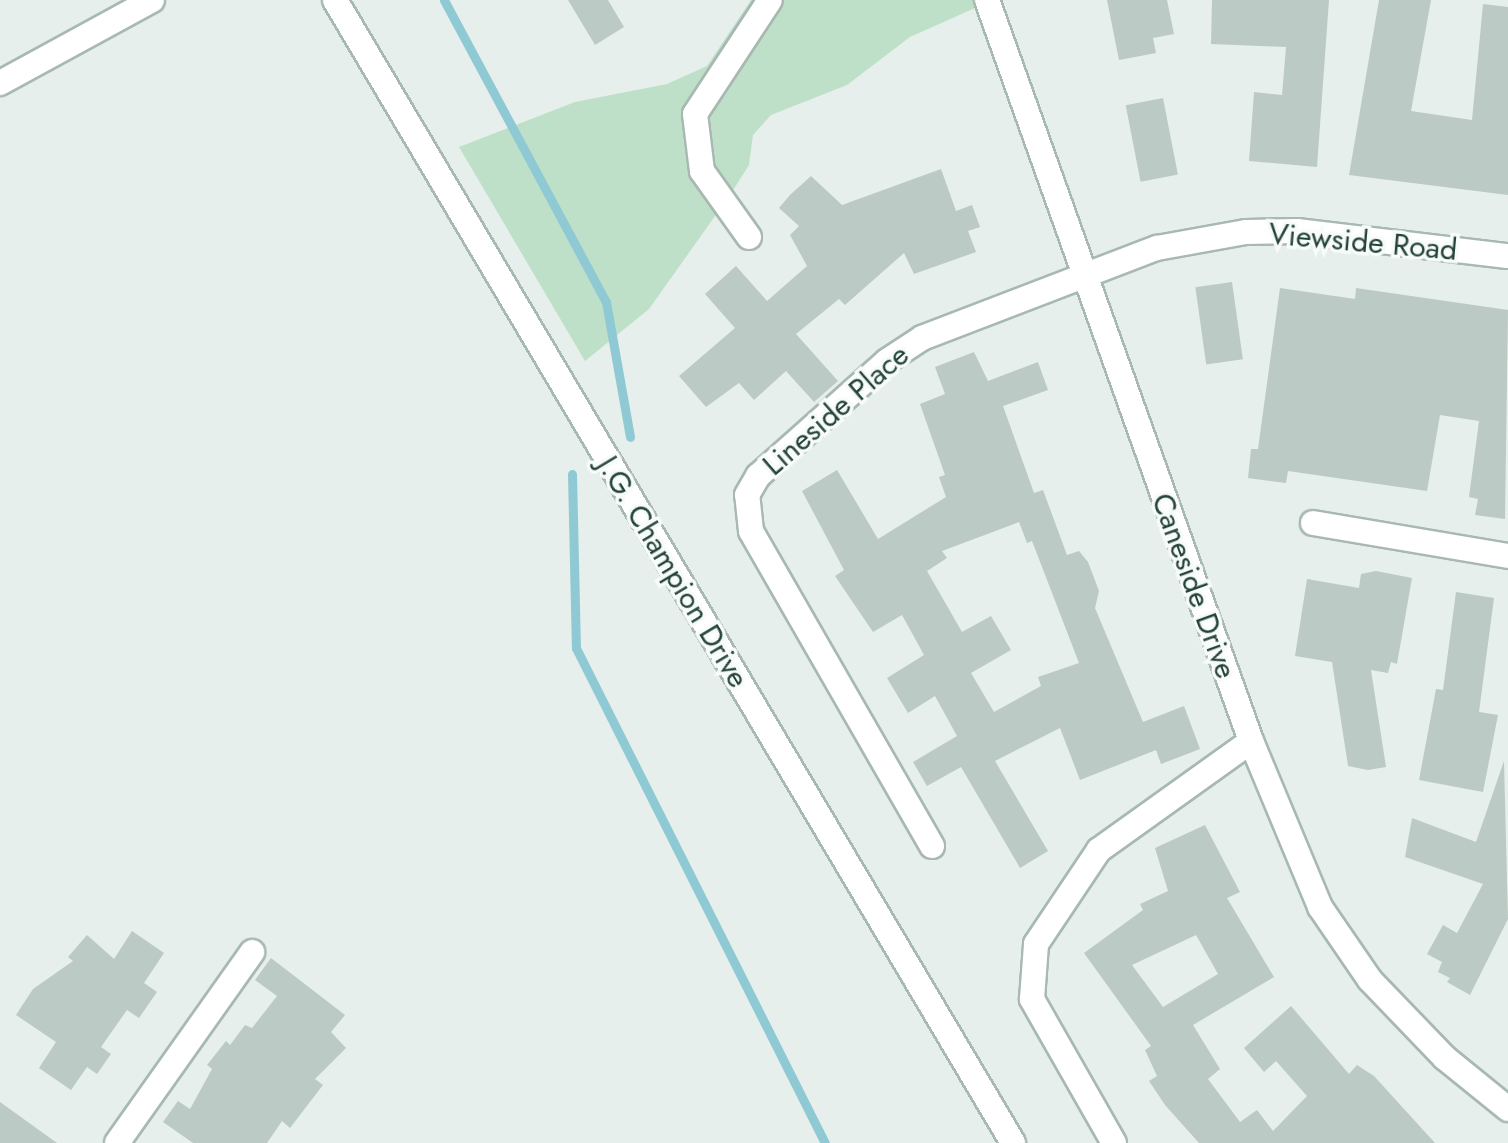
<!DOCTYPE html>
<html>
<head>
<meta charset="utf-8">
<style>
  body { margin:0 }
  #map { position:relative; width:1508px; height:1143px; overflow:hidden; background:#e6efeb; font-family:Jost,sans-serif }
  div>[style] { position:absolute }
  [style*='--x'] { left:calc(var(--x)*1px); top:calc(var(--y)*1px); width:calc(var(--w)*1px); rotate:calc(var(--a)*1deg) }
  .green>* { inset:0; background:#bfe0c8 }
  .stream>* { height:9px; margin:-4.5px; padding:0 4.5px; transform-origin:4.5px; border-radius:4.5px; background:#8ec9d4 }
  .building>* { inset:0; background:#bbcac4; transform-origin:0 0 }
  .roads { filter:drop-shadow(2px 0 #a8b8b2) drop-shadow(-2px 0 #a8b8b2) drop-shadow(0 2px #a8b8b2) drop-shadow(0 -2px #a8b8b2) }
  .minor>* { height:24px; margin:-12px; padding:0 12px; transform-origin:12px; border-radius:12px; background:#fff }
  .secondary>* { height:24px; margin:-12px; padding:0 12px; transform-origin:12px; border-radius:12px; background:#fff }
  span { translate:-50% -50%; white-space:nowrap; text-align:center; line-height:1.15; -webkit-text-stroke:7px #f7fbf9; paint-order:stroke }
  .street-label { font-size:30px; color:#24423a }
</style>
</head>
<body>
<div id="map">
  <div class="green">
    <div style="clip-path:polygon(751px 0,993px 0,910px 37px,847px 85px,771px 115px,753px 135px,749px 165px,730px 195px,649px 309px,585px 361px,459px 147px,575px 102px,667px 84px,707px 66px)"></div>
  </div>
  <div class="stream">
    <div style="--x:444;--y:0;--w:343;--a:61.8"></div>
    <div style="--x:606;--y:302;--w:137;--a:79.9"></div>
    <div style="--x:572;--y:474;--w:174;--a:88.7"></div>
    <div style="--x:576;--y:648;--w:554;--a:63.3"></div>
  </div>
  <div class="building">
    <div style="clip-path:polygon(568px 0,608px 0,624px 27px,595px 45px)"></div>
    <div style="clip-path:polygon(1107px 0,1167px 0,1174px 34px,1153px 38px,1156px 53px,1119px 60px)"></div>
    <div style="clip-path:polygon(1212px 0,1329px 0,1317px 167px,1249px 161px,1254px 92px,1282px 95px,1286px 47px,1211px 44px)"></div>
    <div style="clip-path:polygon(1379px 0,1431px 0,1411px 111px,1472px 120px,1483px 4px,1508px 7px,1508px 195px,1349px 175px)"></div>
    <div style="left:1163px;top:98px;width:78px;height:38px;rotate:79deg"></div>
    <div style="clip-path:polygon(941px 169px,956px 211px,972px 205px,980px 227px,968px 231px,976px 252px,914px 274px,904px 253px,845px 305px,839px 299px,796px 334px,838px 381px,814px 402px,786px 371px,754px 400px,739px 383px,706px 407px,679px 376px,735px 328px,705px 294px,736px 266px,767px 301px,807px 266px,790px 235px,799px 226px,779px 208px,790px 195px,811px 176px,842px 205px)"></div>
    <div style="left:1232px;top:282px;width:78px;height:37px;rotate:82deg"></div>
    <div style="clip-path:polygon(1280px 288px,1355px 299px,1356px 288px,1508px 310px,1505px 519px,1475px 515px,1478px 499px,1469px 497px,1479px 421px,1440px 415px,1427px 491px,1288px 471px,1286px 483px,1248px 478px,1251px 449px,1258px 449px)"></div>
    <div style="clip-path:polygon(evenodd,974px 352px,988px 381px,1038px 362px,1048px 390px,1003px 406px,1034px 493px,1043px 490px,1067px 555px,1079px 551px,1088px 562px,1099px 591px,1095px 608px,1143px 722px,1184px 706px,1200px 749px,1161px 764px,1156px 750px,1080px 780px,1060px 728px,995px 761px,1048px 851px,1020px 868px,961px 767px,927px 786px,913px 762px,957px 736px,935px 696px,908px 713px,887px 678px,924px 655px,902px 615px,873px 632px,835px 576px,844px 570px,802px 491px,837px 470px,878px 539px,946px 497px,939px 477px,945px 475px,920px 404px,945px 394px,935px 367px,974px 352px,1019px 522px,1027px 543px,1032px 541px,1079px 663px,1038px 677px,1041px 686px,994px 712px,971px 673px,1011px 650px,991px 616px,962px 632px,927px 571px,947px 558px,942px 551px,1019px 522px)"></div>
    <div style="clip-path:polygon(1376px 571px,1412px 578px,1397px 664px,1391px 662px,1388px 673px,1371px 670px,1386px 767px,1368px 770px,1348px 766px,1332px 662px,1295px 656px,1307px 579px,1359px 588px,1361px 574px)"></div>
    <div style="clip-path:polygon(1456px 592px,1494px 598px,1479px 712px,1498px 715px,1483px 792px,1419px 780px,1436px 689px,1443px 690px)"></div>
    <div style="clip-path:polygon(1504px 761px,1508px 919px,1470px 995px,1447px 982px,1450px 978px,1438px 972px,1442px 962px,1427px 954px,1443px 925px,1457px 933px,1483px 884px,1405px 857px,1412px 818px,1476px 842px)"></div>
    <div style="clip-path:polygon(evenodd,1205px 825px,1240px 892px,1227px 898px,1274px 977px,1193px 1025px,1220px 1069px,1208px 1079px,1240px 1122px,1257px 1110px,1273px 1131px,1307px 1096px,1276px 1061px,1264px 1072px,1244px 1048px,1291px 1006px,1349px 1074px,1357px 1065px,1374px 1076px,1435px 1143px,1199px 1143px,1165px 1105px,1149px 1081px,1157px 1076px,1145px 1050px,1151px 1046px,1084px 953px,1143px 910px,1140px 904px,1168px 891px,1155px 848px,1205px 825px,1196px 935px,1218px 974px,1163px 1007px,1132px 965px,1196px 935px)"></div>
    <div style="clip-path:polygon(132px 931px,164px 953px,144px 983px,157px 992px,139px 1018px,127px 1010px,101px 1047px,111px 1054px,97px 1074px,87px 1067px,71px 1090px,39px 1068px,56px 1042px,16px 1015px,33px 989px,73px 961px,68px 957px,87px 935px,114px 959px)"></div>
    <div style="clip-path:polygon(271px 958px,345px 1015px,331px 1032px,346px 1048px,315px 1079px,323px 1085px,290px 1128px,282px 1121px,267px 1143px,193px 1143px,163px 1122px,178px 1101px,190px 1109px,212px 1069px,207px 1065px,226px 1041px,230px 1045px,245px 1025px,252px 1028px,277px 996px,255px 980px)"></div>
    <div style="clip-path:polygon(0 1102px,57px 1143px,0 1143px)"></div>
  </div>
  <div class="roads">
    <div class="minor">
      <div style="--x:987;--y:0;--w:787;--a:70.39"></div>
      <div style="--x:1251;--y:741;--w:180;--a:67.4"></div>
      <div style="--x:1320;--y:907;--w:88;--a:55.6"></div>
      <div style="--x:1370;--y:980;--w:108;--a:46.1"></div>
      <div style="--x:1445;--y:1058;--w:81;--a:39"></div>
      <div style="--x:0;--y:83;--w:173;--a:-28.6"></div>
      <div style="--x:749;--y:237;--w:81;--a:-125.5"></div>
      <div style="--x:702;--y:171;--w:57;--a:-97"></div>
      <div style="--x:695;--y:114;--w:136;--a:-56.7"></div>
      <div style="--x:1313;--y:523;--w:198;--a:9.6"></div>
      <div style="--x:932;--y:846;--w:363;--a:-119.9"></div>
      <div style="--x:751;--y:531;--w:36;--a:-96"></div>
      <div style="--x:747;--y:495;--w:22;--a:-60"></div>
      <div style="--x:758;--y:476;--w:173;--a:-41.7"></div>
      <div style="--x:887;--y:361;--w:42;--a:-33.3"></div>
      <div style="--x:922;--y:338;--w:252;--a:-21"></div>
      <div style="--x:1157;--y:248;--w:90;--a:-10.2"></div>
      <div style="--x:1246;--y:232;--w:51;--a:-1.1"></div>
      <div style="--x:1297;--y:231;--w:212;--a:6.8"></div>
      <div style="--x:117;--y:1143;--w:234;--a:-54.7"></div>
      <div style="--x:1114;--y:1143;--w:166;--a:-119.7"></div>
      <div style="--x:1032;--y:999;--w:55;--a:-85.8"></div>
      <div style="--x:1036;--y:944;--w:113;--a:-56.2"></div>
      <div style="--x:1099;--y:850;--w:187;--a:-35.6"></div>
    </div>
    <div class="secondary">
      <div style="--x:335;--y:0;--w:1329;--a:59.32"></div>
    </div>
  </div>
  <div class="street-label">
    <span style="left:1363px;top:242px;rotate:5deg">Viewside Road</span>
    <span style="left:836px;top:410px;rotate:-41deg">Lineside Place</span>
    <span style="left:673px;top:572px;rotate:59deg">J.G. Champion Drive</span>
    <span style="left:1194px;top:586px;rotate:70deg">Caneside Drive</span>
  </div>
</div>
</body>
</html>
